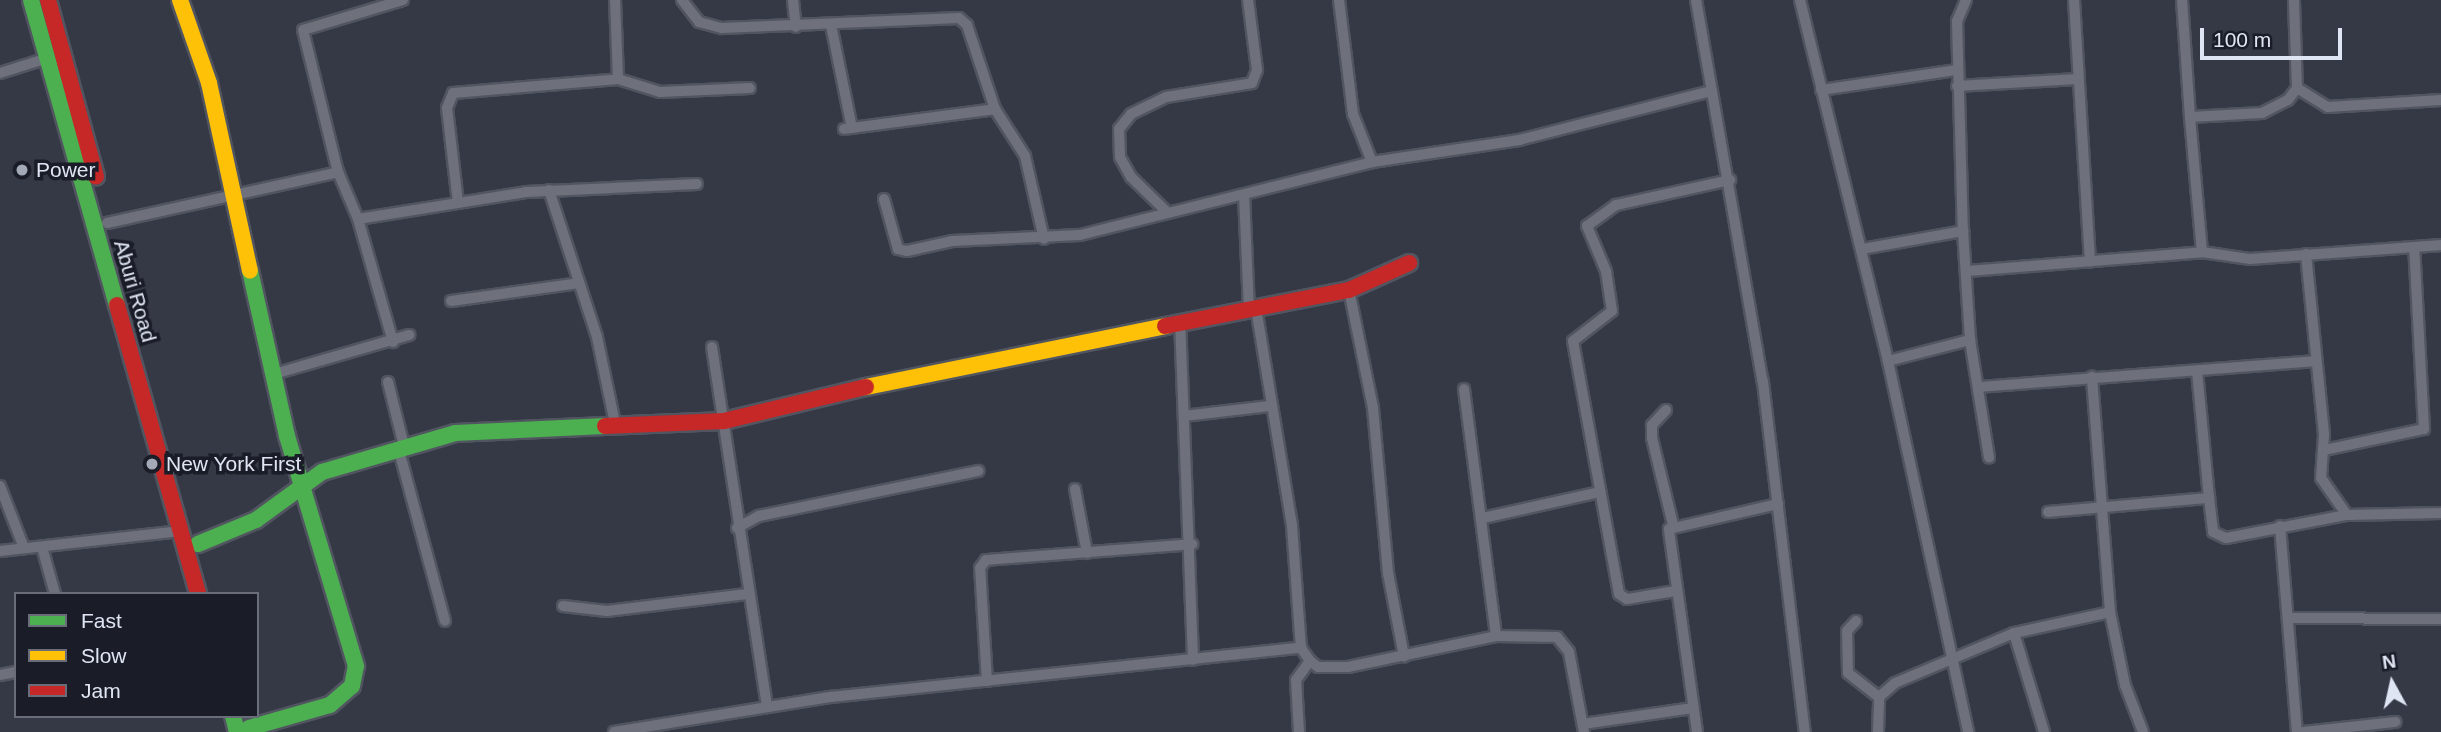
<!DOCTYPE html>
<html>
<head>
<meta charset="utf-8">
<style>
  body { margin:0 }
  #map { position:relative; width:2441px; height:732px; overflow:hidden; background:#353946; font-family:Arial,sans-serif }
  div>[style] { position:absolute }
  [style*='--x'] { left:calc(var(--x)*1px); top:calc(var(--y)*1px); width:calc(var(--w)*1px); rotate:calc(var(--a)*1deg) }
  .roads { filter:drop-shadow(2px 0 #515560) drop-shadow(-2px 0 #515560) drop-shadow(0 2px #515560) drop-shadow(0 -2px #515560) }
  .street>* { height:10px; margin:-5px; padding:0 5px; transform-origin:5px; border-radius:5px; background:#6e717c }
  .fast>* { height:16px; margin:-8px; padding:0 8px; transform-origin:8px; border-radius:8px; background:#4caf50 }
  .slow>* { height:16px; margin:-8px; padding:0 8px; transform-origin:8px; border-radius:8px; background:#ffc107 }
  .jam>* { height:16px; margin:-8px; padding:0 8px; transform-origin:8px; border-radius:8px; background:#c62828 }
  .dots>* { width:19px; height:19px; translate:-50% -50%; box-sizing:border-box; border:4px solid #1a1d28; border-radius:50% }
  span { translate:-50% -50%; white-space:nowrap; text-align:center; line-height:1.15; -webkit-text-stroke:7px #1a1d28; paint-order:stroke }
  .poi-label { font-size:21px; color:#e0e5f4 }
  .left { translate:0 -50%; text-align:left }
  .street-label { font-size:21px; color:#e0e5f4 }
  .legend { position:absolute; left:14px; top:592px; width:245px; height:126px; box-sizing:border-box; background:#1a1d28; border:2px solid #696d7a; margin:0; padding:9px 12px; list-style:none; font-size:21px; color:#e0e5f4 }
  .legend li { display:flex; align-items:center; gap:14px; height:35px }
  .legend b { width:35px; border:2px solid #696d7a }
  .north { position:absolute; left:2357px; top:648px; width:70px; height:70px; -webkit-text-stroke:5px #1a1d28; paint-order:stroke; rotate:352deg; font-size:19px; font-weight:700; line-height:28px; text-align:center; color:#e0e5f4 }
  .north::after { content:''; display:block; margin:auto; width:24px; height:32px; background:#e0e5f4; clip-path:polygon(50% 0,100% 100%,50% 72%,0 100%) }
  .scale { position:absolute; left:2200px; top:28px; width:142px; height:32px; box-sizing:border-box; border:4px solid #e0e5f4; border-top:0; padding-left:9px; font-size:21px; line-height:24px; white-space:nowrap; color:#e0e5f4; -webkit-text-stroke:5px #1a1d28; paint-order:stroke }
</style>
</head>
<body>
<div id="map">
  <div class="roads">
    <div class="street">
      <div style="--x:403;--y:0;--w:104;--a:163.3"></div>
      <div style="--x:303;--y:30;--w:146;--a:76.2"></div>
      <div style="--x:338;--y:172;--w:51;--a:66.9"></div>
      <div style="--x:358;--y:219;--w:170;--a:-9.1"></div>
      <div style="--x:526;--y:192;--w:171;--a:-2.7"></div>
      <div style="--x:615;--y:0;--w:79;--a:87.8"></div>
      <div style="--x:682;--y:0;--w:28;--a:52"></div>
      <div style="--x:699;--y:22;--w:24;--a:15"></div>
      <div style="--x:722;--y:28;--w:237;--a:-2.4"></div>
      <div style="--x:959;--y:18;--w:11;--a:41"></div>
      <div style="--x:967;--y:25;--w:89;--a:71.6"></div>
      <div style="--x:995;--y:109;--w:56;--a:57.4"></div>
      <div style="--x:1025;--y:156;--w:85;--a:77.1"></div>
      <div style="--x:793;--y:0;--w:27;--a:84"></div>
      <div style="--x:1339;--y:0;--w:115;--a:83"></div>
      <div style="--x:1353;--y:114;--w:52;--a:68.4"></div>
      <div style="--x:1696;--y:0;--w:388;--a:80.1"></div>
      <div style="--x:1763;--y:382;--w:353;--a:83.2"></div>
      <div style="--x:1800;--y:0;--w:372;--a:76.3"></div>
      <div style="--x:1888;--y:361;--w:380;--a:77.8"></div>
      <div style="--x:1966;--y:0;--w:23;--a:113"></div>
      <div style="--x:1957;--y:21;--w:210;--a:88.4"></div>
      <div style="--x:1963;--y:231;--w:109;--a:86.3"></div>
      <div style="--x:1970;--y:340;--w:119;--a:80.8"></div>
      <div style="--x:2074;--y:0;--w:262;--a:86.5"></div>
      <div style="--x:2182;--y:0;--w:117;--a:86.1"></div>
      <div style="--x:831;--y:25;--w:105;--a:78.5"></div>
      <div style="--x:0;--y:73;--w:50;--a:-17.4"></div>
      <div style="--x:1957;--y:86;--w:121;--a:-3.3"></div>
      <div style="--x:2297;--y:88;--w:36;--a:32"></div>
      <div style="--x:2328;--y:107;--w:113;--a:-3.5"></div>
      <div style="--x:1821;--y:90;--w:136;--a:-8.4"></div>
      <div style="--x:844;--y:129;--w:152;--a:-7.5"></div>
      <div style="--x:549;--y:190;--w:155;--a:71.9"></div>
      <div style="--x:597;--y:337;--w:88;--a:78.2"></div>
      <div style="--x:1244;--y:195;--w:114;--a:87.5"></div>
      <div style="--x:884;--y:199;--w:52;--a:74.4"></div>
      <div style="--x:898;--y:249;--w:9;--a:13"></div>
      <div style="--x:907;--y:251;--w:46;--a:-12.5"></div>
      <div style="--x:952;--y:241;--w:128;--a:-2.7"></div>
      <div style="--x:1080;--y:235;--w:301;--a:-14"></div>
      <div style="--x:1372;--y:162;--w:149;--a:-8.5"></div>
      <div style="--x:1519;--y:140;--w:198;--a:-14.3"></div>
      <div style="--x:458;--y:203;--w:96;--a:-96.6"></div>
      <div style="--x:447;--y:108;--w:16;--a:-68"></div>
      <div style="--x:453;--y:93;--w:166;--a:-4.8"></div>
      <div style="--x:618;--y:79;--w:44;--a:17.2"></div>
      <div style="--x:660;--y:92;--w:90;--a:-2.5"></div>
      <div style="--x:1167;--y:212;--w:50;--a:-135.8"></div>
      <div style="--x:1131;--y:177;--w:23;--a:-119"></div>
      <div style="--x:1120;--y:157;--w:28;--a:-92"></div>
      <div style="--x:1119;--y:129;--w:19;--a:-51"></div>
      <div style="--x:1131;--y:114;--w:39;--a:-26"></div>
      <div style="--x:1166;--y:97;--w:87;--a:-9.2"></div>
      <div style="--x:1252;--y:83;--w:14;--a:-69"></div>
      <div style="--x:1257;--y:70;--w:71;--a:-97.3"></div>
      <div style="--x:358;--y:219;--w:128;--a:74.1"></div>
      <div style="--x:107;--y:223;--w:237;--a:-12.4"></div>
      <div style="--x:1862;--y:249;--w:103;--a:-10.1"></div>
      <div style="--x:2202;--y:252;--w:49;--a:8.3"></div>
      <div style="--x:2250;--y:259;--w:192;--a:-4.2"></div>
      <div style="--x:2306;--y:254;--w:182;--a:84.3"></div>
      <div style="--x:2324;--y:435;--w:43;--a:94"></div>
      <div style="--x:2321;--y:478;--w:45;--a:54.9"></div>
      <div style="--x:1968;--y:271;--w:235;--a:-4.6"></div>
      <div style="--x:2202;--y:252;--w:136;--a:-95.1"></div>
      <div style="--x:2190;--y:117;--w:72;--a:-3.2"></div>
      <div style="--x:2262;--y:113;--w:29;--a:-27"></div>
      <div style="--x:2288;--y:100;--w:15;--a:-53"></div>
      <div style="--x:2297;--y:88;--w:88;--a:-92"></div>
      <div style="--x:1349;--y:290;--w:120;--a:78.5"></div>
      <div style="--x:1373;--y:408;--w:166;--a:84.8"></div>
      <div style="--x:1388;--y:573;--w:85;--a:79.1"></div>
      <div style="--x:451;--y:301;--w:129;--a:-8"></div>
      <div style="--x:1256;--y:308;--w:221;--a:80.6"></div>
      <div style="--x:1292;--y:526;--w:122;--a:85.8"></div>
      <div style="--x:1301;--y:648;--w:16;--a:55"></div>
      <div style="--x:1310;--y:661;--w:10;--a:37"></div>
      <div style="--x:1318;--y:667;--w:30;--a:0"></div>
      <div style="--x:1348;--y:667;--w:151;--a:-11.8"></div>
      <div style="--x:1496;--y:636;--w:61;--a:0.9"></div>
      <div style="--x:1557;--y:637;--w:19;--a:51"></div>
      <div style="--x:1569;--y:652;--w:81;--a:79.4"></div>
      <div style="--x:1180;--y:320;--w:340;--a:87.8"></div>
      <div style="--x:712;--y:347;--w:363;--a:81.3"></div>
      <div style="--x:1888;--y:361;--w:85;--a:-14.4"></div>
      <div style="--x:2197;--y:371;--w:128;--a:84.6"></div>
      <div style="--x:274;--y:374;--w:141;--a:-16.1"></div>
      <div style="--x:388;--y:382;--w:66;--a:76"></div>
      <div style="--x:1979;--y:387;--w:337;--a:-4.4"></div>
      <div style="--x:1464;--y:389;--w:249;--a:82.6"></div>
      <div style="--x:1666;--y:410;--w:21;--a:133"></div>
      <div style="--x:1652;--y:425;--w:13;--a:90"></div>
      <div style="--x:1652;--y:438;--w:89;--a:76.4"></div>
      <div style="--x:1184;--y:416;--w:88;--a:-6.6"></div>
      <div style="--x:398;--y:447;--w:180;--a:74.9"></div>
      <div style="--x:2324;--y:450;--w:102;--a:-11.9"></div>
      <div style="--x:2424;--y:429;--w:182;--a:-93.1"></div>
      <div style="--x:0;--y:486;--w:66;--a:68.8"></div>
      <div style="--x:1075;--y:489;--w:65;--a:79.4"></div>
      <div style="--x:2048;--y:512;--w:162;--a:-5"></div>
      <div style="--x:2209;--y:498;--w:34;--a:83"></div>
      <div style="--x:2213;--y:532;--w:14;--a:25"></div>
      <div style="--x:2226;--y:538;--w:123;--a:-10.8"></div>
      <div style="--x:2347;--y:515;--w:94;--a:-1.2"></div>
      <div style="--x:1483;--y:518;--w:119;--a:-12.6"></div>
      <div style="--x:2280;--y:526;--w:207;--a:85.3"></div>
      <div style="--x:737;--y:528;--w:25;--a:-29"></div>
      <div style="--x:759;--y:516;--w:224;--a:-11.6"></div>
      <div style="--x:42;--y:547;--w:49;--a:74.5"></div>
      <div style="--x:0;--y:551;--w:182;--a:-6.3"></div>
      <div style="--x:1675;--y:591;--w:49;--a:170.5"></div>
      <div style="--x:1627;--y:599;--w:9;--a:-148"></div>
      <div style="--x:1619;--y:594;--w:257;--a:-100.3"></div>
      <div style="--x:1573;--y:341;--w:49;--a:-37.6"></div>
      <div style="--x:1612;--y:311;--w:40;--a:-98.5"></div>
      <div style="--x:1606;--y:271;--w:49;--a:-112.9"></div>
      <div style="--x:1587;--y:226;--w:36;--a:-36"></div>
      <div style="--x:1616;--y:205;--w:117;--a:-12.4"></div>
      <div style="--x:563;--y:606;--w:44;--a:6.5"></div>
      <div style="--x:607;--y:611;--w:141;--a:-6.9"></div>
      <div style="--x:2110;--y:612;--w:75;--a:78.4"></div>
      <div style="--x:2125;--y:685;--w:50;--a:69"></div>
      <div style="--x:2291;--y:618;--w:150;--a:0.4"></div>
      <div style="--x:1856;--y:621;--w:13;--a:132"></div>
      <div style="--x:1847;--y:631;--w:42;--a:88.6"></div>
      <div style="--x:1848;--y:673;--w:39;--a:38"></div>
      <div style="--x:2014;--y:633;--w:103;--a:73.1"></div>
      <div style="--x:0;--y:675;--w:16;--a:-11"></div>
      <div style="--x:987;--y:681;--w:113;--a:-93.5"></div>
      <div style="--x:980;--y:568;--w:10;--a:-53"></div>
      <div style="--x:986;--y:560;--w:207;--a:-4.4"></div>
      <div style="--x:1583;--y:724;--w:111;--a:-8.3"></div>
      <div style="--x:614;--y:732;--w:220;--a:-9.2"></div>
      <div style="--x:831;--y:697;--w:473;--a:-6"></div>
      <div style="--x:1299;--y:732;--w:52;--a:-93.3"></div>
      <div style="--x:1296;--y:680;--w:24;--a:-54"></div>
      <div style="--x:1697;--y:732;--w:205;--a:-97.9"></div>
      <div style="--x:1669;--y:529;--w:112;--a:-12.9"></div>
      <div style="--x:1878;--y:732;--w:35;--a:-88"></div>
      <div style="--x:1879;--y:697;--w:21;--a:-41"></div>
      <div style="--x:1895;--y:683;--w:129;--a:-22.8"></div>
      <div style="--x:2014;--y:633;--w:98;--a:-12.3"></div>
      <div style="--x:2110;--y:612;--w:236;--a:-94.4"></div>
      <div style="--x:2304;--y:732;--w:92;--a:-6.3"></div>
    </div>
    <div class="fast">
      <div style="--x:31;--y:0;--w:317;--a:74.3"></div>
      <div style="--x:198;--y:544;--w:63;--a:-22.5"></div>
      <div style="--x:256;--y:520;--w:82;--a:-36"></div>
      <div style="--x:322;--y:472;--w:139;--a:-16.3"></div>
      <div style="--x:455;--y:433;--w:150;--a:-2.7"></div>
      <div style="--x:233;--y:716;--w:16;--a:76"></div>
      <div style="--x:249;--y:728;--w:84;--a:-15.9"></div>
      <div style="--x:330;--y:705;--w:29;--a:-41"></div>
      <div style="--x:352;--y:686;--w:20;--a:-79"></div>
      <div style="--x:356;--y:666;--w:240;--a:-106.7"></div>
      <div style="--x:287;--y:436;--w:169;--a:-102.6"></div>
    </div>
    <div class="slow">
      <div style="--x:180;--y:0;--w:88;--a:70.7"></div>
      <div style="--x:209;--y:83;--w:192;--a:77.7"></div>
      <div style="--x:866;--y:387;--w:305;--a:-11.5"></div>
    </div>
    <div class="jam">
      <div style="--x:48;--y:0;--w:183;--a:74.8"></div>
      <div style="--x:117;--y:305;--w:300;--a:74.3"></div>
      <div style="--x:1165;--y:326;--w:187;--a:-11.1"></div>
      <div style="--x:1349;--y:290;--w:66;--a:-24.2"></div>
      <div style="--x:605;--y:426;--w:119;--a:-2.4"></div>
      <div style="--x:724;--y:421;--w:146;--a:-13.5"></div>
    </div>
  </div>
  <div class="dots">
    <div style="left:22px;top:170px;background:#a4a9b7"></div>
    <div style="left:152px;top:464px;background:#a4a9b7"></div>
  </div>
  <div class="poi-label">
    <span class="left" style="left:36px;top:170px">Power</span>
    <span class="left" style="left:166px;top:464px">New York First</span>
  </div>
  <div class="street-label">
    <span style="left:135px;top:291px;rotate:74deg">Aburi Road</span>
  </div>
  <ul class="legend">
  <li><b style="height:9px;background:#4caf50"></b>Fast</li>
  <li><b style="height:9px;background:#ffc107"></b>Slow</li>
  <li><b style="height:9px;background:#c62828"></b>Jam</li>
  </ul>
  <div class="north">N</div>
  <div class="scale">100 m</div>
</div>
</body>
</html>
